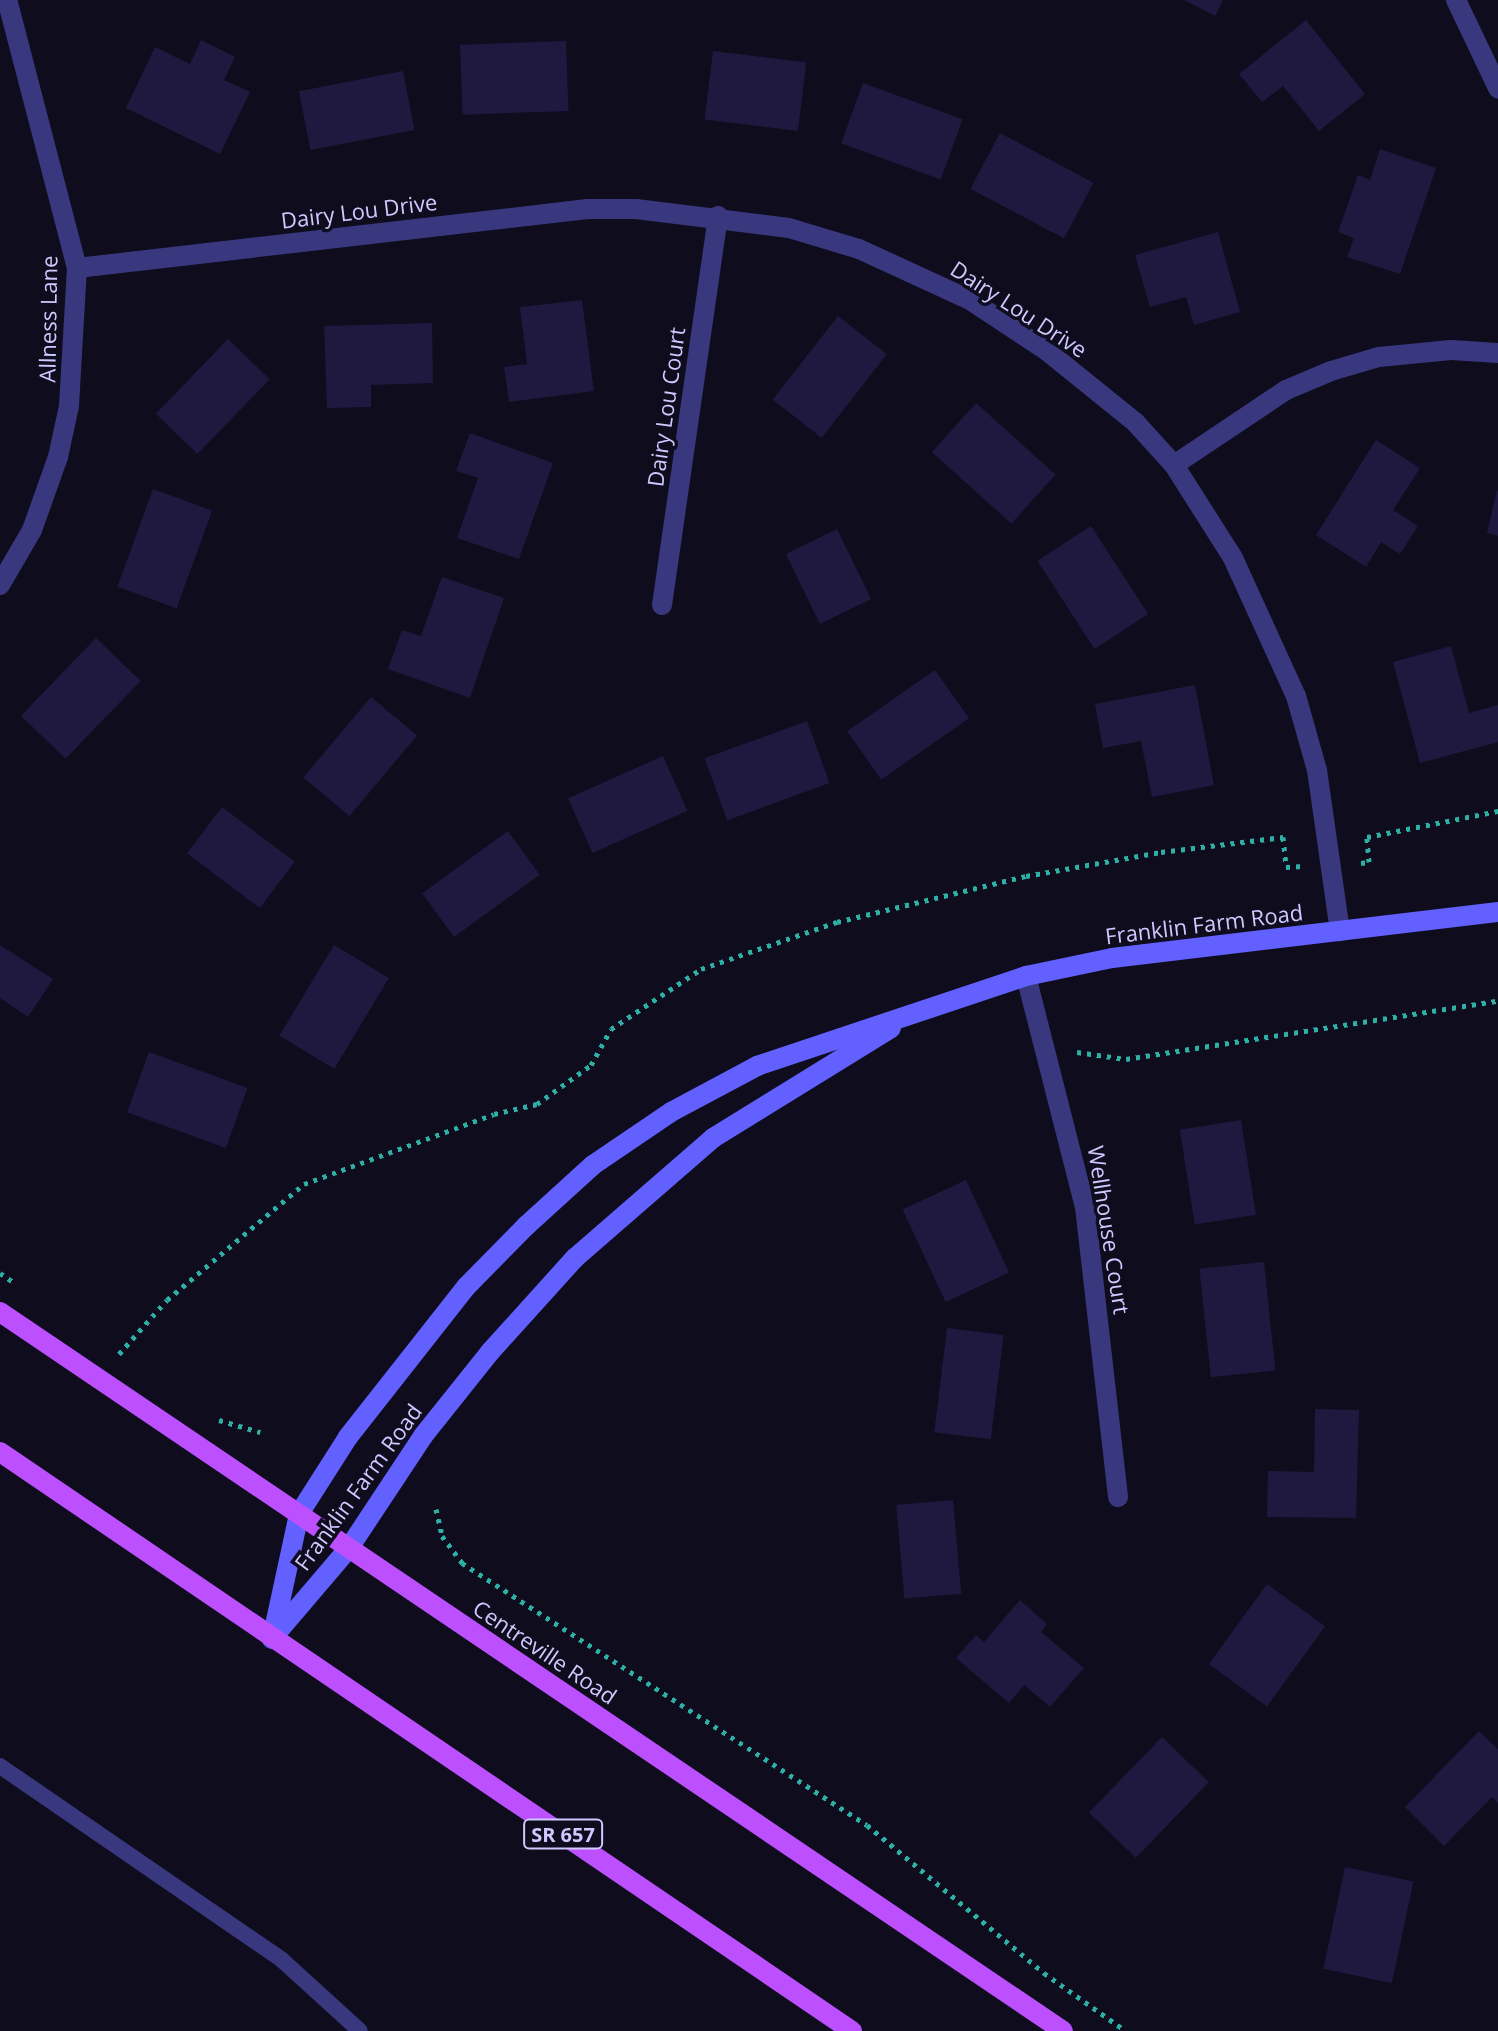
<!DOCTYPE html>
<html>
<head>
<meta charset="utf-8">
<style>
  body { margin:0 }
  #map { position:relative; width:1498px; height:2031px; overflow:hidden; background:#0f0c1e; font-family:"Open Sans",sans-serif }
  div>[style] { position:absolute }
  [style*='--x'] { left:calc(var(--x)*1px); top:calc(var(--y)*1px); width:calc(var(--w)*1px); rotate:calc(var(--a)*1deg) }
  .building>* { inset:0; background:#1f183f; transform-origin:0 0 }
  .path>* { height:5px; margin-top:-2.5px; transform-origin:0; background:repeating-linear-gradient(90deg,#2db0a6 0 4px,transparent 0 10px) }
  .service>* { height:16px; margin:-8px; padding:0 8px; transform-origin:8px; border-radius:8px; background:#39377e }
  .minor>* { height:20px; margin:-10px; padding:0 10px; transform-origin:10px; border-radius:10px; background:#39377e }
  .secondary>* { height:20px; margin:-10px; padding:0 10px; transform-origin:10px; border-radius:10px; background:#6260ff }
  .primary>* { height:20px; margin:-10px; padding:0 10px; transform-origin:10px; border-radius:10px; background:#bc50ff }
  span { translate:-50% -50%; white-space:nowrap; text-align:center; line-height:1.15; -webkit-text-stroke:7px #0f0c1e; paint-order:stroke }
  .shield-label span { padding:2px 6px; background:#0f0c1e; border:2px solid; border-radius:6px; -webkit-text-stroke-width:0 }
  .shield-label { font-size:20px; color:#cfc9ff; font-weight:700 }
  .street-label { font-size:22px; color:#cfc9ff }
</style>
</head>
<body>
<div id="map">
  <div class="building">
    <div style="clip-path:polygon(1184px 0,1223px 0,1215px 16px)"></div>
    <div style="clip-path:polygon(1306px 20px,1365px 94px,1319px 131px,1283px 86px,1262px 102px,1239px 74px)"></div>
    <div style="clip-path:polygon(201px 40px,235px 57px,224px 80px,250px 92px,220px 154px,126px 108px,155px 47px,190px 64px)"></div>
    <div style="left:566px;top:41px;width:70px;height:106px;rotate:88deg"></div>
    <div style="left:713px;top:51px;width:94px;height:69px;rotate:7deg"></div>
    <div style="left:403px;top:71px;width:60px;height:106px;rotate:79deg"></div>
    <div style="left:863px;top:83px;width:106px;height:64px;rotate:20deg"></div>
    <div style="left:1000px;top:133px;width:106px;height:63px;rotate:28deg"></div>
    <div style="clip-path:polygon(1380px 149px,1436px 168px,1400px 274px,1347px 257px,1354px 238px,1338px 232px,1358px 175px,1370px 180px)"></div>
    <div style="clip-path:polygon(1218px 232px,1240px 312px,1194px 325px,1186px 297px,1150px 307px,1135px 255px)"></div>
    <div style="clip-path:polygon(582px 300px,594px 391px,509px 402px,504px 367px,527px 364px,520px 307px)"></div>
    <div style="left:838px;top:316px;width:62px;height:106px;rotate:38deg"></div>
    <div style="clip-path:polygon(432px 323px,433px 383px,371px 385px,371px 407px,327px 408px,324px 326px)"></div>
    <div style="left:228px;top:339px;width:58px;height:104px;rotate:44deg"></div>
    <div style="left:976px;top:403px;width:107px;height:66px;rotate:42deg"></div>
    <div style="clip-path:polygon(470px 433px,553px 463px,519px 559px,457px 538px,478px 478px,456px 471px)"></div>
    <div style="clip-path:polygon(1376px 440px,1420px 468px,1393px 510px,1418px 526px,1400px 554px,1381px 542px,1366px 567px,1316px 535px)"></div>
    <div style="left:153px;top:489px;width:63px;height:104px;rotate:20deg"></div>
    <div style="clip-path:polygon(1497px 490px,1498px 491px,1498px 536px,1487px 533px)"></div>
    <div style="left:1091px;top:526px;width:105px;height:64px;rotate:57deg"></div>
    <div style="left:837px;top:529px;width:78px;height:57px;rotate:64deg"></div>
    <div style="clip-path:polygon(442px 577px,504px 598px,470px 698px,388px 669px,402px 630px,421px 636px)"></div>
    <div style="left:96px;top:638px;width:62px;height:108px;rotate:44deg"></div>
    <div style="clip-path:polygon(1451px 646px,1469px 713px,1498px 705px,1498px 742px,1420px 763px,1393px 662px)"></div>
    <div style="left:935px;top:670px;width:59px;height:107px;rotate:55deg"></div>
    <div style="clip-path:polygon(1195px 685px,1214px 785px,1152px 797px,1141px 741px,1103px 748px,1095px 704px)"></div>
    <div style="left:371px;top:697px;width:60px;height:105px;rotate:40deg"></div>
    <div style="left:807px;top:721px;width:66px;height:109px;rotate:70deg"></div>
    <div style="left:663px;top:756px;width:60px;height:104px;rotate:66deg"></div>
    <div style="left:222px;top:807px;width:91px;height:58px;rotate:37deg"></div>
    <div style="left:508px;top:831px;width:54px;height:106px;rotate:54deg"></div>
    <div style="clip-path:polygon(0 945px,53px 979px,28px 1017px,0 998px)"></div>
    <div style="left:334px;top:945px;width:64px;height:106px;rotate:31deg"></div>
    <div style="left:149px;top:1052px;width:105px;height:64px;rotate:20deg"></div>
    <div style="left:1241px;top:1120px;width:96px;height:62px;rotate:81deg"></div>
    <div style="left:966px;top:1180px;width:102px;height:70px;rotate:65deg"></div>
    <div style="left:1264px;top:1262px;width:109px;height:65px;rotate:84deg"></div>
    <div style="left:947px;top:1328px;width:57px;height:105px;rotate:7deg"></div>
    <div style="clip-path:polygon(1315px 1409px,1359px 1410px,1356px 1518px,1267px 1517px,1268px 1471px,1314px 1472px)"></div>
    <div style="left:953px;top:1500px;width:94px;height:57px;rotate:85deg"></div>
    <div style="left:1267px;top:1584px;width:72px;height:99px;rotate:36deg"></div>
    <div style="clip-path:polygon(1020px 1600px,1047px 1624px,1041px 1632px,1084px 1668px,1050px 1707px,1024px 1685px,1009px 1703px,956px 1658px,976px 1635px,984px 1642px)"></div>
    <div style="clip-path:polygon(1479px 1731px,1498px 1749px,1498px 1803px,1492px 1797px,1444px 1846px,1405px 1807px)"></div>
    <div style="left:1162px;top:1737px;width:65px;height:105px;rotate:44deg"></div>
    <div style="left:1345px;top:1867px;width:70px;height:104px;rotate:12deg"></div>
  </div>
  <div class="path">
    <div style="--x:1361;--y:863;--w:8;--a:-7"></div>
    <div style="--x:1369;--y:862;--w:25;--a:-95"></div>
    <div style="--x:1367;--y:837;--w:134;--a:-11.2"></div>
    <div style="--x:1077;--y:1052;--w:49;--a:8.1"></div>
    <div style="--x:1126;--y:1059;--w:376;--a:-8.9"></div>
    <div style="--x:0;--y:1273;--w:18;--a:34"></div>
    <div style="--x:119;--y:1354;--w:72;--a:-48.4"></div>
    <div style="--x:167;--y:1300;--w:180;--a:-40.3"></div>
    <div style="--x:304;--y:1184;--w:202;--a:-20.2"></div>
    <div style="--x:494;--y:1114;--w:44;--a:-13.1"></div>
    <div style="--x:537;--y:1104;--w:67;--a:-35.8"></div>
    <div style="--x:591;--y:1065;--w:41;--a:-60.9"></div>
    <div style="--x:611;--y:1029;--w:108;--a:-33.7"></div>
    <div style="--x:701;--y:969;--w:144;--a:-19.1"></div>
    <div style="--x:837;--y:922;--w:195;--a:-13.7"></div>
    <div style="--x:1026;--y:876;--w:137;--a:-10.1"></div>
    <div style="--x:1161;--y:852;--w:123;--a:-7"></div>
    <div style="--x:1283;--y:837;--w:30;--a:84"></div>
    <div style="--x:1286;--y:867;--w:17;--a:-3"></div>
    <div style="--x:219;--y:1420;--w:43;--a:16.3"></div>
    <div style="--x:436;--y:1509;--w:28;--a:77"></div>
    <div style="--x:442;--y:1536;--w:34;--a:53"></div>
    <div style="--x:462;--y:1563;--w:482;--a:32.9"></div>
    <div style="--x:867;--y:1825;--w:231;--a:39.9"></div>
    <div style="--x:1044;--y:1973;--w:100;--a:35.3"></div>
  </div>
  <div class="service">
    <div style="--x:0;--y:1766;--w:342;--a:34.5"></div>
    <div style="--x:282;--y:1960;--w:105;--a:42.3"></div>
  </div>
  <div class="minor">
    <div style="--x:1456;--y:0;--w:98;--a:64.5"></div>
    <div style="--x:77;--y:268;--w:514;--a:-6.59"></div>
    <div style="--x:588;--y:209;--w:48;--a:0"></div>
    <div style="--x:636;--y:209;--w:154;--a:7.1"></div>
    <div style="--x:789;--y:228;--w:73;--a:16.7"></div>
    <div style="--x:859;--y:249;--w:122;--a:24.7"></div>
    <div style="--x:970;--y:300;--w:92;--a:33.5"></div>
    <div style="--x:1047;--y:351;--w:113;--a:38.9"></div>
    <div style="--x:1135;--y:422;--w:58;--a:47.8"></div>
    <div style="--x:1174;--y:465;--w:110;--a:57.6"></div>
    <div style="--x:1233;--y:558;--w:152;--a:65.5"></div>
    <div style="--x:1296;--y:696;--w:77;--a:74.2"></div>
    <div style="--x:1317;--y:770;--w:163;--a:81.9"></div>
    <div style="--x:1174;--y:465;--w:135;--a:-33.8"></div>
    <div style="--x:1286;--y:390;--w:49;--a:-22.9"></div>
    <div style="--x:1331;--y:371;--w:50;--a:-16.3"></div>
    <div style="--x:1379;--y:357;--w:72;--a:-5.6"></div>
    <div style="--x:1451;--y:350;--w:47;--a:3.7"></div>
    <div style="--x:0;--y:585;--w:64;--a:-59.8"></div>
    <div style="--x:32;--y:530;--w:77;--a:-70.4"></div>
    <div style="--x:58;--y:457;--w:52;--a:-77.8"></div>
    <div style="--x:69;--y:406;--w:138;--a:-86.7"></div>
    <div style="--x:77;--y:268;--w:277;--a:-104.6"></div>
    <div style="--x:662;--y:605;--w:393;--a:-81.8"></div>
    <div style="--x:1026;--y:976;--w:238;--a:75.7"></div>
    <div style="--x:1085;--y:1207;--w:292;--a:83.5"></div>
  </div>
  <div class="secondary">
    <div style="--x:274;--y:1636;--w:116;--a:-49.6"></div>
    <div style="--x:349;--y:1548;--w:134;--a:-56.5"></div>
    <div style="--x:423;--y:1436;--w:107;--a:-51.4"></div>
    <div style="--x:490;--y:1352;--w:127;--a:-47.9"></div>
    <div style="--x:575;--y:1258;--w:183;--a:-41"></div>
    <div style="--x:713;--y:1138;--w:209;--a:-31.7"></div>
    <div style="--x:272;--y:1639;--w:128;--a:-77.8"></div>
    <div style="--x:299;--y:1514;--w:91;--a:-57.5"></div>
    <div style="--x:348;--y:1437;--w:191;--a:-51.8"></div>
    <div style="--x:466;--y:1287;--w:86;--a:-45.5"></div>
    <div style="--x:526;--y:1226;--w:91;--a:-42.3"></div>
    <div style="--x:593;--y:1165;--w:94;--a:-34.2"></div>
    <div style="--x:671;--y:1112;--w:98;--a:-28.1"></div>
    <div style="--x:757;--y:1066;--w:284;--a:-18.5"></div>
    <div style="--x:1026;--y:976;--w:88;--a:-11.8"></div>
    <div style="--x:1112;--y:958;--w:389;--a:-6.8"></div>
  </div>
  <div class="primary">
    <div style="--x:0;--y:1312;--w:1283;--a:34.07"></div>
    <div style="--x:0;--y:1452;--w:1030;--a:34.2"></div>
  </div>
  <div class="shield-label">
    <span style="left:563px;top:1834px">SR 657</span>
  </div>
  <div class="street-label">
    <span style="left:359px;top:211px;rotate:-7deg">Dairy Lou Drive</span>
    <span style="left:1019px;top:309px;rotate:33deg">Dairy Lou Drive</span>
    <span style="left:48px;top:319px;rotate:-89deg">Allness Lane</span>
    <span style="left:666px;top:407px;rotate:-82deg">Dairy Lou Court</span>
    <span style="left:1204px;top:924px;rotate:-7deg">Franklin Farm Road</span>
    <span style="left:1109px;top:1230px;rotate:81deg">Wellhouse Court</span>
    <span style="left:358px;top:1487px;rotate:-54deg">Franklin Farm Road</span>
    <span style="left:545px;top:1652px;rotate:34deg">Centreville Road</span>
  </div>
</div>
</body>
</html>
